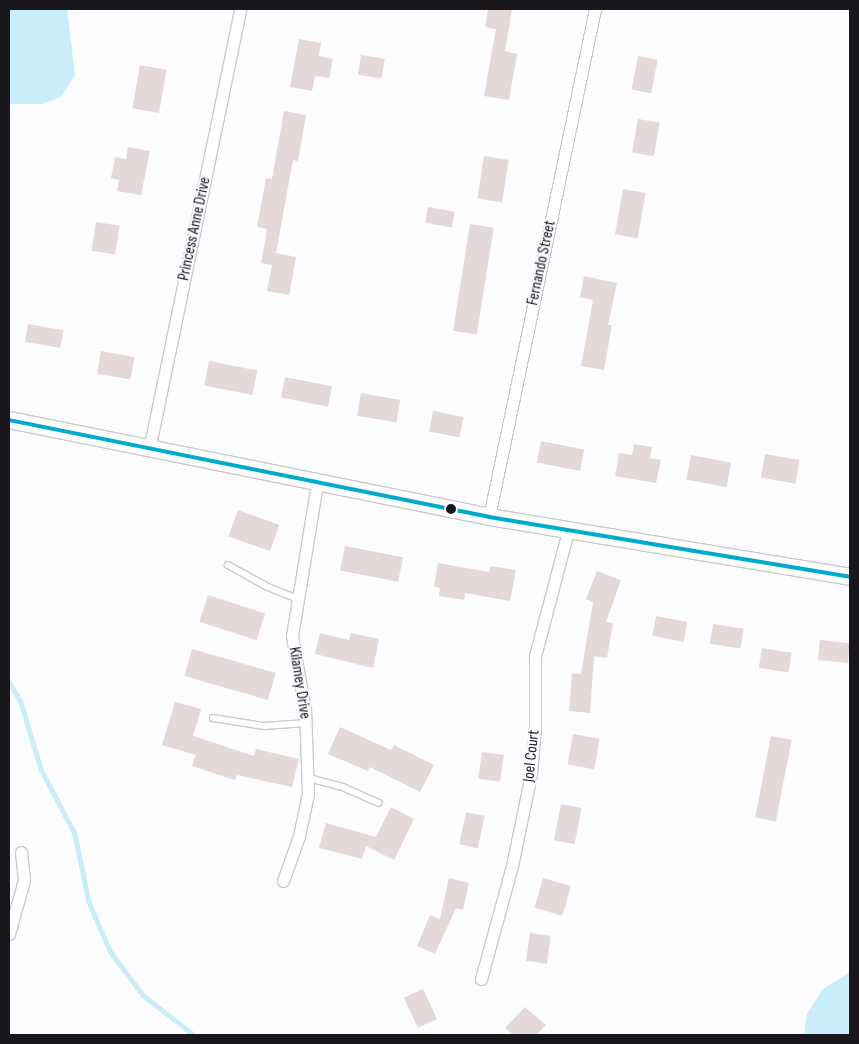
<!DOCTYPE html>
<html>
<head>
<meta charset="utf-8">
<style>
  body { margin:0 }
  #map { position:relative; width:859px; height:1044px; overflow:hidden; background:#fdfcfe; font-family:"Sofia Sans Condensed",sans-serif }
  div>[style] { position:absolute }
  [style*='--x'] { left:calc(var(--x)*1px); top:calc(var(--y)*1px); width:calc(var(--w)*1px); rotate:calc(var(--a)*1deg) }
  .water>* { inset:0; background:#c9eef9 }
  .stream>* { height:4.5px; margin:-2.25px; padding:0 2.25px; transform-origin:2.25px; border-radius:2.25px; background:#c9eef9 }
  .building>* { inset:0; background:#e3d9d8; transform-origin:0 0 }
  .roads { filter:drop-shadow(1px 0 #cbc9ce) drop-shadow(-1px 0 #cbc9ce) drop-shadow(0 1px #cbc9ce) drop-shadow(0 -1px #cbc9ce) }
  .lane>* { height:5.5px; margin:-2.75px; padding:0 2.75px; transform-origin:2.75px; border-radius:2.75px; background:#fff }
  .street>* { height:11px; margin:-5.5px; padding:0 5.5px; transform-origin:5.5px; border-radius:5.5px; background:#fff }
  .secondary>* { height:16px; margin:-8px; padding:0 8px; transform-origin:8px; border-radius:8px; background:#fff }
  .bus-1>* { height:4px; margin:-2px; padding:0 2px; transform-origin:2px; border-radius:2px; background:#00a9ce }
  .dots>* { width:14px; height:14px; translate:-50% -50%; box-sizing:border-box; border:2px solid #fdfbff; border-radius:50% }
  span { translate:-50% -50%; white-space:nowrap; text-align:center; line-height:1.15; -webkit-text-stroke:4px #fdfbff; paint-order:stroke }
  .street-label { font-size:16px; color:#19161c }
  .frame { position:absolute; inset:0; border:10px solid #19161c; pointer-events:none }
</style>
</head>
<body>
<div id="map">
  <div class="water">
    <div style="clip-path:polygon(9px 9px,67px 9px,75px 75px,61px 97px,43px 104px,9px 104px)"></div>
    <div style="clip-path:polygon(850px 972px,850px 1035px,804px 1035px,807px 1014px,823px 989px)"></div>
  </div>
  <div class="stream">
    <div style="--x:9;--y:682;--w:23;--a:59"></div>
    <div style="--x:21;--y:702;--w:70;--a:73.4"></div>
    <div style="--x:41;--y:769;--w:73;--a:62.4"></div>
    <div style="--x:75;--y:834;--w:69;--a:78.4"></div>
    <div style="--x:89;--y:902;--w:53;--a:66.8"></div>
    <div style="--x:110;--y:951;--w:55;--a:53.1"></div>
    <div style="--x:143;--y:995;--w:65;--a:38.1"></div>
  </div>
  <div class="building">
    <div style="clip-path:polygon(488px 9px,512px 10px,505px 51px,517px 54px,509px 100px,484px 96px,496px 29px,485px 27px)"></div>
    <div style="clip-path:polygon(299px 39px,321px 43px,319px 56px,333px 59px,329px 78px,315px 76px,312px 91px,290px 87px)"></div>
    <div style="left:361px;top:55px;width:24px;height:20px;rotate:9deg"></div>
    <div style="left:638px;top:56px;width:20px;height:34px;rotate:11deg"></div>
    <div style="left:140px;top:65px;width:27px;height:44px;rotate:10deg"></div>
    <div style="clip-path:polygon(284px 111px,306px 115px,298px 161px,293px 160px,276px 253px,296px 257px,289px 295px,267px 291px,272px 265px,261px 263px,267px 229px,257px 227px,266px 178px,272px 179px)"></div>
    <div style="left:638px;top:119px;width:22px;height:34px;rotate:10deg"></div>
    <div style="clip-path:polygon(128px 147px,150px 151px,141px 195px,117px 191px,119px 180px,111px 178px,115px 157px,126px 159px)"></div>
    <div style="left:484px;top:156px;width:25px;height:43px;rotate:9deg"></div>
    <div style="left:623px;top:189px;width:23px;height:46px;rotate:10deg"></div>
    <div style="left:428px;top:207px;width:27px;height:16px;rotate:10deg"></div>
    <div style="left:96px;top:222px;width:24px;height:29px;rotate:9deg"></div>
    <div style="left:470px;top:224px;width:24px;height:108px;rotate:9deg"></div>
    <div style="clip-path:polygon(584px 276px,617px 283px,608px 325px,612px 325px,604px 370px,581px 366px,593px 300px,580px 297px)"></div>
    <div style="left:28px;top:324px;width:36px;height:18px;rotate:10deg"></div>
    <div style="left:101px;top:351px;width:34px;height:23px;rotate:10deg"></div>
    <div style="left:209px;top:361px;width:49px;height:25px;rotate:11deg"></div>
    <div style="left:285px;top:377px;width:48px;height:21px;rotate:11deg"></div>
    <div style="left:361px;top:393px;width:40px;height:23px;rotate:10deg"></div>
    <div style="left:433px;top:411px;width:31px;height:21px;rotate:11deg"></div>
    <div style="left:541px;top:441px;width:44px;height:22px;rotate:11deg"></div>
    <div style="clip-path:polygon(634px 444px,652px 447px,650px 458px,661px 460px,656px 483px,615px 476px,619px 453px,632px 455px)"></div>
    <div style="left:765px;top:454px;width:35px;height:24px;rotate:10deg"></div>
    <div style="left:691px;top:455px;width:41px;height:25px;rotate:11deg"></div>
    <div style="left:238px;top:510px;width:44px;height:28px;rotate:20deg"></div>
    <div style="left:345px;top:546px;width:59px;height:25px;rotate:11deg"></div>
    <div style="clip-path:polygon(438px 563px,489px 572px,490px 566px,516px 570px,510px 601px,465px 593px,464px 600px,439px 596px,440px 588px,434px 586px)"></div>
    <div style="clip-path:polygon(597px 571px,621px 580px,606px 622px,613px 623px,607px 658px,594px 656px,590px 713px,569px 711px,572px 673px,581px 674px,593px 602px,586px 599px)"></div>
    <div style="left:208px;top:595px;width:60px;height:28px;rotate:18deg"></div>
    <div style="left:656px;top:616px;width:32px;height:20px;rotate:11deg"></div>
    <div style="left:713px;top:624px;width:31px;height:20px;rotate:9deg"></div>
    <div style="clip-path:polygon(320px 633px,349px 640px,351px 633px,379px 639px,373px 668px,315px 654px)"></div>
    <div style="left:820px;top:640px;width:30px;height:20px;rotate:6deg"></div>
    <div style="left:762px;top:648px;width:30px;height:20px;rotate:9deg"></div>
    <div style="left:192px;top:649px;width:87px;height:28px;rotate:16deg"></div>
    <div style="clip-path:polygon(175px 702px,201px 709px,193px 736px,254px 756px,256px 749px,299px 759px,292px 787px,237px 775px,235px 780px,192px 766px,196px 755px,162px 745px)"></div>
    <div style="clip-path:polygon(340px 727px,391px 750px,394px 745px,434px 765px,420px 792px,370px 767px,368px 771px,328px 754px)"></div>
    <div style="left:573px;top:734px;width:27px;height:31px;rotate:10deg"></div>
    <div style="left:771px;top:736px;width:21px;height:83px;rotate:11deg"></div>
    <div style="left:482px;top:752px;width:22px;height:27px;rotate:8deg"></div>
    <div style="left:561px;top:804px;width:21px;height:37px;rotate:11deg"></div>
    <div style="clip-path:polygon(391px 807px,414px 819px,394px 860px,366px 846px,362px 859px,319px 848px,326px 823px,376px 837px)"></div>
    <div style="left:466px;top:812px;width:19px;height:33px;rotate:12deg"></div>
    <div style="clip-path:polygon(449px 878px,469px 883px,463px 910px,456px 908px,435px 954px,417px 946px,430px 915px,440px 919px)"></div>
    <div style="left:543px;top:878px;width:29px;height:31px;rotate:16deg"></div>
    <div style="left:530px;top:933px;width:21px;height:28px;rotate:8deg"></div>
    <div style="left:423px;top:989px;width:33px;height:21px;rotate:65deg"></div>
    <div style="clip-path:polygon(525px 1007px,546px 1025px,536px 1035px,514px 1035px,505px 1028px)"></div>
  </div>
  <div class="roads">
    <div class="lane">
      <div style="--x:228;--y:565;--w:43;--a:28.9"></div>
      <div style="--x:266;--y:586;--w:32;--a:22"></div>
      <div style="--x:213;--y:718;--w:52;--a:8.9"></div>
      <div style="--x:264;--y:726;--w:42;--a:-4.1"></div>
      <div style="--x:309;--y:778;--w:35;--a:15"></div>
      <div style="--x:343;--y:787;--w:39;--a:24"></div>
    </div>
    <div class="street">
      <div style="--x:149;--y:450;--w:450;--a:-78.3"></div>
      <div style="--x:489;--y:517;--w:519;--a:-78.21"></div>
      <div style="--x:283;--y:881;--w:48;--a:-70.4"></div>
      <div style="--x:299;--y:836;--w:43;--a:-77.9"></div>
      <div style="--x:308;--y:794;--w:84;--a:-92"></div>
      <div style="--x:305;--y:710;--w:75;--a:-100"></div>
      <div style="--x:292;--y:636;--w:154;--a:-80.7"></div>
      <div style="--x:9;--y:934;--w:56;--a:-74.5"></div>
      <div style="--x:24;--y:880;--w:28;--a:-96"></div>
      <div style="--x:481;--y:979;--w:117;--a:-74.7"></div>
      <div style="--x:512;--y:866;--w:94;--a:-78.3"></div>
      <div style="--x:531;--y:774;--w:47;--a:-85.1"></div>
      <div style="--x:535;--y:727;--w:71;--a:-90"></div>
      <div style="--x:535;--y:656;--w:129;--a:-75.2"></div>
    </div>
    <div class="secondary">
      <div style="--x:9;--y:420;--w:490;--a:11.4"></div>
      <div style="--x:489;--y:517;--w:366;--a:9.4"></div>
    </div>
  </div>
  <div class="bus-1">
    <div style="--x:9;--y:420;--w:490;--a:11.4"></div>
    <div style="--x:489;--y:517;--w:366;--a:9.4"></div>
  </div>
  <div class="dots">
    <div style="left:451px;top:509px;background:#19161c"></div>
  </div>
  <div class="street-label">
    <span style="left:195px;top:229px;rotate:-78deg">Princess Anne Drive</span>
    <span style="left:542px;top:263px;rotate:-78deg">Fernando Street</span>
    <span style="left:299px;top:683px;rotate:81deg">Kilamey Drive</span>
    <span style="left:532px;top:756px;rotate:-84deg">Joel Court</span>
  </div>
  <div class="frame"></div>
</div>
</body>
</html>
